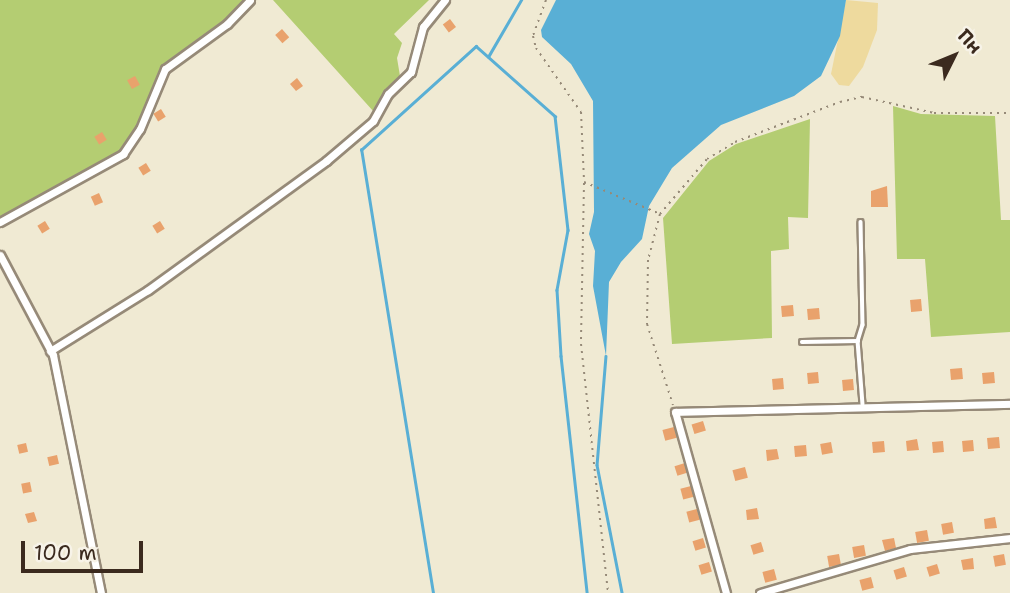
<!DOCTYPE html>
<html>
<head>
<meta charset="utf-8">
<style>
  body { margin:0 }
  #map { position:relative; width:1010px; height:593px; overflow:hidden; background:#f0ead3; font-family:"Shantell Sans",sans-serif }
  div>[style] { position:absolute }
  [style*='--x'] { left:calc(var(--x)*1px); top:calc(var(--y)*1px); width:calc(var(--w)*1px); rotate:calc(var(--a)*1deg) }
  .green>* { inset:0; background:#b4cd72 }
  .sand>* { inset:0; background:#eeda9e }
  .water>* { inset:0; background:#59afd5 }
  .stream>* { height:2.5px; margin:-1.25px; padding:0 1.25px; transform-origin:1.25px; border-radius:1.25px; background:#59afd5 }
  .building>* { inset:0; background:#e9a26c; transform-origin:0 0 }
  .path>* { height:2px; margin-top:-1px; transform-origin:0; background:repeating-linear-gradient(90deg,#968a78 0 2px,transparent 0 7px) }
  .roads { filter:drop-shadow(2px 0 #968a78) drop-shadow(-2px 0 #968a78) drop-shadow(0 2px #968a78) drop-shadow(0 -2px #968a78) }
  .service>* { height:3.5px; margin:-1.75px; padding:0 1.75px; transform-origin:1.75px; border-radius:1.75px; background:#fff }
  .minor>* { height:7px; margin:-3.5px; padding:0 3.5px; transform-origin:3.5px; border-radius:3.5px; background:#fff }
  span { translate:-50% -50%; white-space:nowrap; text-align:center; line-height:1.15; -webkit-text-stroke:7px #f7f3e8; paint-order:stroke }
  .north { position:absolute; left:919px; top:21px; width:70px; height:70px; -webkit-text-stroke:5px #f7f3e8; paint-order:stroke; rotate:47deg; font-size:19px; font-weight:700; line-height:28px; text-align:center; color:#3b2a1e }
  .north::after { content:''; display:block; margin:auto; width:24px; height:32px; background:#3b2a1e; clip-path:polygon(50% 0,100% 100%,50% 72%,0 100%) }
  .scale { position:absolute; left:21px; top:541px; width:122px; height:32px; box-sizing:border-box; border:4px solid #3b2a1e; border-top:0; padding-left:9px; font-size:21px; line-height:24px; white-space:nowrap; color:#3b2a1e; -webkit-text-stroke:5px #f7f3e8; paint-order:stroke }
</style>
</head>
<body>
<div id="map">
  <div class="green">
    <div style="clip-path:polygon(0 0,250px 0,165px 69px,129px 148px,0 222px)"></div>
    <div style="clip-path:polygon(273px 0,429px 0,394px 34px,402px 43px,397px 58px,400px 76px,392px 94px,374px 112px)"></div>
    <div style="clip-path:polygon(893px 106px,921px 114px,995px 116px,1001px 220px,1010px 220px,1010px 332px,931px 337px,925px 259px,897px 259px)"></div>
    <div style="clip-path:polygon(810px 119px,808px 218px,788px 217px,789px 249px,771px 251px,772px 338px,672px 344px,663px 218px,709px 161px,736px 144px)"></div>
  </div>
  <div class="sand">
    <div style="clip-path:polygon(846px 0,878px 3px,877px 30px,863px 67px,849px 86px,839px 85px,831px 74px)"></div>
  </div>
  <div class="water">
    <div style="clip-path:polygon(556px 0,846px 0,840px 36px,821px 76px,794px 96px,721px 125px,672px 168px,649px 206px,642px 239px,621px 262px,609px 282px,606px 356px,593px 286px,595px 251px,589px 234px,594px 212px,593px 101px,571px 64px,542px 37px,541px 30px)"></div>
  </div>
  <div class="stream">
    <div style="--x:488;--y:57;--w:66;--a:-59.9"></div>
    <div style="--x:606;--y:356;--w:109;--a:94.7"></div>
    <div style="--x:597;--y:465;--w:130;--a:78.9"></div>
    <div style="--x:433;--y:593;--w:449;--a:-99.2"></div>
    <div style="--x:361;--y:150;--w:155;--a:-42.1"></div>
    <div style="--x:476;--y:46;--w:106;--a:41.5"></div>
    <div style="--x:555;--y:116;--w:115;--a:83.5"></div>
    <div style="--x:568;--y:230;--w:61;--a:100.4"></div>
    <div style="--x:557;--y:290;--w:66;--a:86.5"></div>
    <div style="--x:561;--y:356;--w:238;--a:83.7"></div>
  </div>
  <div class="building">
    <div style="left:450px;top:19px;width:10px;height:9px;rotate:53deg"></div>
    <div style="left:282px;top:29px;width:11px;height:9px;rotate:49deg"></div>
    <div style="left:135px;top:76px;width:10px;height:9px;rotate:61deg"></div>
    <div style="clip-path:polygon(297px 78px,303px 86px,296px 91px,290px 84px)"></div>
    <div style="left:161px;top:109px;width:9px;height:9px;rotate:58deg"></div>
    <div style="left:102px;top:132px;width:9px;height:9px;rotate:58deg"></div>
    <div style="left:146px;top:163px;width:9px;height:9px;rotate:58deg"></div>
    <div style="clip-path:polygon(887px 186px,888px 207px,871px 207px,871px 191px)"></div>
    <div style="left:99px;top:193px;width:10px;height:9px;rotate:66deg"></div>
    <div style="left:45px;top:221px;width:9px;height:9px;rotate:58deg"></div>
    <div style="left:160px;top:221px;width:9px;height:9px;rotate:58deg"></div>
    <div style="left:921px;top:299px;width:12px;height:11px;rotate:85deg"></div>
    <div style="left:793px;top:305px;width:11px;height:12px;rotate:85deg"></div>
    <div style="left:819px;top:308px;width:11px;height:12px;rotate:85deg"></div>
    <div style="left:962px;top:368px;width:11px;height:12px;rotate:85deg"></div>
    <div style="left:818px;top:372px;width:11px;height:11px;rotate:85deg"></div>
    <div style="left:994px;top:372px;width:11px;height:12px;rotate:85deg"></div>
    <div style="left:783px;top:378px;width:11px;height:11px;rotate:85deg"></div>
    <div style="left:853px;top:379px;width:11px;height:11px;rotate:85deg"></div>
    <div style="left:703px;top:421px;width:10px;height:12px;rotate:73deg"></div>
    <div style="left:674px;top:427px;width:11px;height:12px;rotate:75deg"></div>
    <div style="left:999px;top:437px;width:11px;height:12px;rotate:85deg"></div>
    <div style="clip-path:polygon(917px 439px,919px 450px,907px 451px,906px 441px)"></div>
    <div style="left:973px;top:440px;width:11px;height:11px;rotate:85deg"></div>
    <div style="left:884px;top:441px;width:11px;height:12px;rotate:85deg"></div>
    <div style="left:943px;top:441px;width:11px;height:11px;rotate:85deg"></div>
    <div style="left:831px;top:442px;width:11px;height:11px;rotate:80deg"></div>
    <div style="left:26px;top:443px;width:9px;height:9px;rotate:77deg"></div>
    <div style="left:806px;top:445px;width:11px;height:12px;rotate:85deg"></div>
    <div style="clip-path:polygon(777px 449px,779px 459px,767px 461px,766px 450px)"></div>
    <div style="left:57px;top:455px;width:9px;height:10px;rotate:77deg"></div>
    <div style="left:685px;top:463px;width:10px;height:11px;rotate:73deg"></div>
    <div style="left:745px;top:467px;width:11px;height:13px;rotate:75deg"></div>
    <div style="left:30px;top:482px;width:10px;height:9px;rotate:79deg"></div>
    <div style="left:691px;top:486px;width:11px;height:11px;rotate:75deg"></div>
    <div style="clip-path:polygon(757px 508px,759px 519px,747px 520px,746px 510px)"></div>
    <div style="left:697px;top:509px;width:11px;height:11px;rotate:75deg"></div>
    <div style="clip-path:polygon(34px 512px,37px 521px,28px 523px,25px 514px)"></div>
    <div style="clip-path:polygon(995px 517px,997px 528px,985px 529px,984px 519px)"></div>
    <div style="left:952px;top:522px;width:11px;height:11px;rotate:80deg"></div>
    <div style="left:927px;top:530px;width:11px;height:12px;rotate:80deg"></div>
    <div style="left:703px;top:538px;width:10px;height:11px;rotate:73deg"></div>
    <div style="clip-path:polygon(894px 538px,896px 548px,885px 551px,882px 540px)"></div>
    <div style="left:761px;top:542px;width:10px;height:11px;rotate:73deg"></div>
    <div style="left:864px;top:545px;width:11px;height:12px;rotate:80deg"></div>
    <div style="left:839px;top:554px;width:11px;height:12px;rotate:80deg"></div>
    <div style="left:1004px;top:554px;width:11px;height:11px;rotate:80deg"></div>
    <div style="clip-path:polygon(973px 558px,974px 569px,963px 570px,961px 560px)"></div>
    <div style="left:709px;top:562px;width:10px;height:11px;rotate:73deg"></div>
    <div style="left:937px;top:564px;width:10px;height:11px;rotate:73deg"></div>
    <div style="left:904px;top:567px;width:10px;height:11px;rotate:73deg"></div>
    <div style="left:774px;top:569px;width:11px;height:12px;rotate:75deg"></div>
    <div style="left:871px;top:577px;width:11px;height:12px;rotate:75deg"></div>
  </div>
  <div class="path">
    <div style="--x:546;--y:0;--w:38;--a:110"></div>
    <div style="--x:533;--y:36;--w:12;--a:76"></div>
    <div style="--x:536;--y:48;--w:78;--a:54.9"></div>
    <div style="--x:581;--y:112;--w:70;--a:87.5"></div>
    <div style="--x:584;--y:182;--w:82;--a:22.8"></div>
    <div style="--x:660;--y:214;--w:48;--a:104.6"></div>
    <div style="--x:648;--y:260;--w:64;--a:90.9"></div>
    <div style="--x:647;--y:324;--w:85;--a:72.2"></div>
    <div style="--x:584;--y:183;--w:161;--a:91.1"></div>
    <div style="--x:581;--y:344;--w:250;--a:83.8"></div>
    <div style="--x:660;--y:214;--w:72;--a:-49.5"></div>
    <div style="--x:707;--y:159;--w:33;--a:-31"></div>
    <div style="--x:735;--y:142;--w:112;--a:-20.9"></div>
    <div style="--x:840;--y:102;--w:23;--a:-13"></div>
    <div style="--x:862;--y:97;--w:74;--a:12.5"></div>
    <div style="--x:934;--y:113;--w:76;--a:0"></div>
  </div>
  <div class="roads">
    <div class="service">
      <div style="--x:861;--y:222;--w:103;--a:88.9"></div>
      <div style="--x:863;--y:325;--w:17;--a:107"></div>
      <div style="--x:858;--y:341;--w:63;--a:85.5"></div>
      <div style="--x:802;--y:342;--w:56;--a:-1"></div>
    </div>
    <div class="minor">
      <div style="--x:0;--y:222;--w:141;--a:-28.9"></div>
      <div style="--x:123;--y:154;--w:30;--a:-56"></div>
      <div style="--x:140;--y:129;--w:65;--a:-67.4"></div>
      <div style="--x:165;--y:69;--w:77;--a:-36"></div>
      <div style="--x:227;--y:24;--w:33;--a:-46"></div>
      <div style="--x:0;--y:255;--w:113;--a:62.1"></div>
      <div style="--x:53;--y:355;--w:243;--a:78.6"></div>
      <div style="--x:50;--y:351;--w:115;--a:-31.9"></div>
      <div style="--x:148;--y:290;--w:220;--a:-35.9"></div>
      <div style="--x:326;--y:161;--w:62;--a:-40.4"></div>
      <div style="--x:373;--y:121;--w:31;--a:-61"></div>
      <div style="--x:388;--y:94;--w:32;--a:-44"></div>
      <div style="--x:411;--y:72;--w:47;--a:-75.1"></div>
      <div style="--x:423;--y:27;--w:35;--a:-51"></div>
      <div style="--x:726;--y:593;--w:188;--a:-105.7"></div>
      <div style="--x:675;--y:412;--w:335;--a:-1.4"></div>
      <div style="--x:760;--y:593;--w:156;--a:-16.3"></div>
      <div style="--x:910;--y:549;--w:101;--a:-6.3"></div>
    </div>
  </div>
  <div class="north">Пн</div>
  <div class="scale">100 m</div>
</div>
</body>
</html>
